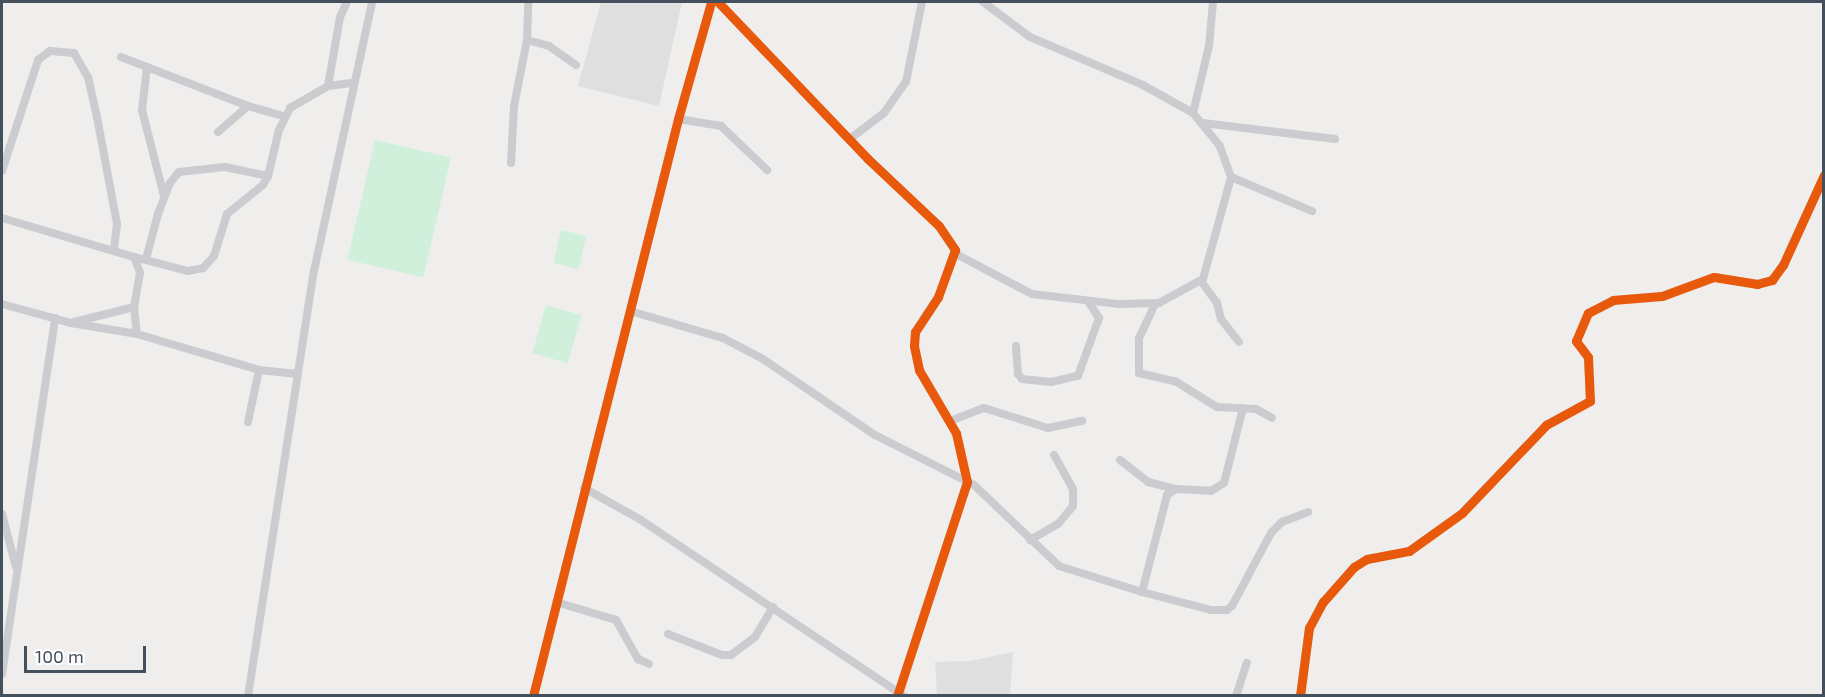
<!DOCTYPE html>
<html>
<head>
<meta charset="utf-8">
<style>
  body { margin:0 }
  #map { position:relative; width:1825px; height:697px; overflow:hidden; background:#efeeed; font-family:"Exo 2",sans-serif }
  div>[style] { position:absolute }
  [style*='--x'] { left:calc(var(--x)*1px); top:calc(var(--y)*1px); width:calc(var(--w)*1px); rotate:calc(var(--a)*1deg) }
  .education>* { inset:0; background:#e0dfdf }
  .green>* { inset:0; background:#d0f0dc; transform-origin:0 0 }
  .minor>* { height:8px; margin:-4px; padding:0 4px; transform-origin:4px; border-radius:4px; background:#cacccf }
  .cycleway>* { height:9px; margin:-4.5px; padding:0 4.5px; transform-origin:4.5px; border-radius:4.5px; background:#e8590c }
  span { translate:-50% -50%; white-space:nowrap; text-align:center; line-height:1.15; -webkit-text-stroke:5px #fff; paint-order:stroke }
  .frame { position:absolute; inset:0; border:3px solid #44505b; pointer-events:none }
  .scale { position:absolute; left:24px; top:646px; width:122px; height:27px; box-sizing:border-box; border:3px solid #44505b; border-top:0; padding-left:8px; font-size:18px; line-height:21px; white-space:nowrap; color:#44505b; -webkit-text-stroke:4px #fff; paint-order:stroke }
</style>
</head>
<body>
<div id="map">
  <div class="education">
    <div style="clip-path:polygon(601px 2px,682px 2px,659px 106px,578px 86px)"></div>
    <div style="clip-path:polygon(1013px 652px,1010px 695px,937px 695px,935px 662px,970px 661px)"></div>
  </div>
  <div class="green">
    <div style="left:375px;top:140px;width:78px;height:123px;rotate:13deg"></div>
    <div style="left:561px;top:230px;width:26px;height:34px;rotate:13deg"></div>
    <div style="left:546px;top:305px;width:37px;height:50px;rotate:16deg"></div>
  </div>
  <div class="minor">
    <div style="--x:718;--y:2;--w:217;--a:46.3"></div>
    <div style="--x:868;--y:159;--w:98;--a:43.3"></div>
    <div style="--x:939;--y:226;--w:29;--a:56"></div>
    <div style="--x:955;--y:250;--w:50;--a:109.9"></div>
    <div style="--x:938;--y:297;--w:42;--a:123.3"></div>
    <div style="--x:915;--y:332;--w:14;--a:94"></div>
    <div style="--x:914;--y:346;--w:25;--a:78"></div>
    <div style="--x:919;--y:370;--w:73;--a:59.6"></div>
    <div style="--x:956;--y:433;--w:50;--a:77.3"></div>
    <div style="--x:967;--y:482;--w:225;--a:108.1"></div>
    <div style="--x:527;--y:40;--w:23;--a:15"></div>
    <div style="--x:549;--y:46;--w:33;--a:35"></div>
    <div style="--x:121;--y:57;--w:136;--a:21.1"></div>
    <div style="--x:248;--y:106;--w:37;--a:16"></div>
    <div style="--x:147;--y:67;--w:43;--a:96.6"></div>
    <div style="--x:142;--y:110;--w:89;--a:75.7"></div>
    <div style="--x:328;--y:86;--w:70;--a:-80.1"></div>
    <div style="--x:340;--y:17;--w:17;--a:-65"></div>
    <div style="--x:1193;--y:113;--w:69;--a:-76.6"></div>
    <div style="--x:1209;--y:46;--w:44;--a:-84.8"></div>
    <div style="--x:678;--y:119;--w:44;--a:9.2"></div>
    <div style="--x:721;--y:126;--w:64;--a:43.7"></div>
    <div style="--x:1203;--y:123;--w:133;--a:6.9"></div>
    <div style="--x:218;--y:132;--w:40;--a:-41"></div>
    <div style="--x:851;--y:138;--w:41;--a:-37.1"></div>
    <div style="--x:884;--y:113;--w:38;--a:-55"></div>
    <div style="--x:906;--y:82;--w:82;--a:-78.7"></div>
    <div style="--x:511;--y:163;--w:57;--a:-87"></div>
    <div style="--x:514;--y:106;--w:67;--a:-78.9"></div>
    <div style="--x:527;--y:40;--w:38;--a:-88"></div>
    <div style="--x:2;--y:171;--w:117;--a:-72"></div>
    <div style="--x:38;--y:60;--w:15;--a:-37"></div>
    <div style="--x:50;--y:51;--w:24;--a:5"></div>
    <div style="--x:74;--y:53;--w:28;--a:60"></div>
    <div style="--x:88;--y:77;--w:41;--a:77.3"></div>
    <div style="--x:97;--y:117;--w:109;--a:79.4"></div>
    <div style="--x:117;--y:224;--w:26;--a:97"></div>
    <div style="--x:1231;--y:177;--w:88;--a:22.8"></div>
    <div style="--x:2;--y:218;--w:138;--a:16.5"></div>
    <div style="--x:134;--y:257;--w:17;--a:69"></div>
    <div style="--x:140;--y:273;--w:35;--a:100"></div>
    <div style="--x:134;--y:307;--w:27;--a:84"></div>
    <div style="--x:956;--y:254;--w:86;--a:27.8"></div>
    <div style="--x:1032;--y:294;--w:88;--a:6.6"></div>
    <div style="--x:1119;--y:304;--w:40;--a:-1.4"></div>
    <div style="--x:1159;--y:303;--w:50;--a:-28.6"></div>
    <div style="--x:1203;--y:279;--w:106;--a:-74.6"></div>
    <div style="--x:1231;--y:177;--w:33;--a:-110"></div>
    <div style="--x:1220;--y:146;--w:43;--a:-129.3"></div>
    <div style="--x:1193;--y:113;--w:57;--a:-150.8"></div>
    <div style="--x:1143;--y:85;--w:123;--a:-157"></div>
    <div style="--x:1030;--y:37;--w:59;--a:-143.3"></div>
    <div style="--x:134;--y:257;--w:56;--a:14.5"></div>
    <div style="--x:188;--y:271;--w:15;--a:-11"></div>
    <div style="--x:203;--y:268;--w:16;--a:-47"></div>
    <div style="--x:214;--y:256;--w:44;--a:-72.8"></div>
    <div style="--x:227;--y:214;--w:46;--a:-38.9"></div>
    <div style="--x:263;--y:185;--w:10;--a:-61"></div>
    <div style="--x:268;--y:176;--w:47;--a:-76.6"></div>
    <div style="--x:279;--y:130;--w:25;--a:-63"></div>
    <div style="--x:290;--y:108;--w:44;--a:-30.1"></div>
    <div style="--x:328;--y:86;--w:26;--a:-7"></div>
    <div style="--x:146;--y:259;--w:47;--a:-75.1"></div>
    <div style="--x:158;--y:214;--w:33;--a:-69"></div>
    <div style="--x:170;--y:183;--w:14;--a:-51"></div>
    <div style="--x:179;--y:172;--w:46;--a:-6.2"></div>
    <div style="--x:225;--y:167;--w:44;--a:11.8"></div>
    <div style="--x:1201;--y:281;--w:27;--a:54"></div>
    <div style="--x:1217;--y:303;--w:16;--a:76"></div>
    <div style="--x:1221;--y:319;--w:29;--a:52"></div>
    <div style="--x:2;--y:304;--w:72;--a:15.4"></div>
    <div style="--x:71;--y:323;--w:67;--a:9.5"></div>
    <div style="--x:137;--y:334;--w:127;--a:16.4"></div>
    <div style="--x:259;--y:370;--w:39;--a:6"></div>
    <div style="--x:1155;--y:304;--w:38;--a:115"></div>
    <div style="--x:1139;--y:338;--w:35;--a:90"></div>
    <div style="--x:1139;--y:373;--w:37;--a:13"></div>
    <div style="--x:1175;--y:381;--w:49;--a:31.8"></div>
    <div style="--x:1217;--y:407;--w:39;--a:3"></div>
    <div style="--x:1256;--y:409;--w:18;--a:29"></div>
    <div style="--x:630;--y:311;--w:97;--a:16.2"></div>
    <div style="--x:723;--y:338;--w:45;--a:27.7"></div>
    <div style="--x:763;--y:359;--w:135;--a:34.2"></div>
    <div style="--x:875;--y:435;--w:111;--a:26.8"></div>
    <div style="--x:974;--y:485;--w:117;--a:43.6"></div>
    <div style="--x:1059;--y:566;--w:87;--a:17.4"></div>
    <div style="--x:1142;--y:592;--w:71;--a:14.6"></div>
    <div style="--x:1211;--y:610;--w:16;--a:0"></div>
    <div style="--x:1227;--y:610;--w:6;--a:-39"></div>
    <div style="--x:1232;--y:606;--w:83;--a:-61.9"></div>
    <div style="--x:1271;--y:533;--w:16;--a:-45"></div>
    <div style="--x:1282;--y:522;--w:28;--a:-21"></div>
    <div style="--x:74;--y:322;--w:62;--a:-14"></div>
    <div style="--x:1016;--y:346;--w:28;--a:86"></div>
    <div style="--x:1018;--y:374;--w:6;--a:51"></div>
    <div style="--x:1022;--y:379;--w:29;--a:6"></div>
    <div style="--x:1051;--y:382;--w:28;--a:-13"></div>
    <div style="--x:1078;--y:376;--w:62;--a:-70.1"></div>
    <div style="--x:1099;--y:318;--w:20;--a:-123"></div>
    <div style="--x:950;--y:421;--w:36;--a:-21"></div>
    <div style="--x:984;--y:408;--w:67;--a:17.4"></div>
    <div style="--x:1048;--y:428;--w:35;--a:-12"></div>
    <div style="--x:248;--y:422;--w:53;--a:-78.1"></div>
    <div style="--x:1120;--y:460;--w:36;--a:38"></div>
    <div style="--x:1148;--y:482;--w:29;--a:14"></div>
    <div style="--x:584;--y:488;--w:65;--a:29.3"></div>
    <div style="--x:641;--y:520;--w:316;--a:33.8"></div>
    <div style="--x:2;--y:514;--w:55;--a:75.2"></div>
    <div style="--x:1030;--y:540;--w:32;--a:-30"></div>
    <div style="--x:1058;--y:524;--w:23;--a:-50"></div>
    <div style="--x:1073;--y:506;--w:17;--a:-90"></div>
    <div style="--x:1073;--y:489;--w:39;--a:-119"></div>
    <div style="--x:1142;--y:592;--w:100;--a:-75.5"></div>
    <div style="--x:1167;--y:495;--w:11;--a:-34"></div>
    <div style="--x:1176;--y:489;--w:35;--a:3"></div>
    <div style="--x:1211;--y:491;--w:15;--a:-32"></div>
    <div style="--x:1224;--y:483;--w:77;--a:-75.8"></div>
    <div style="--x:556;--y:602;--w:63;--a:16.7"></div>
    <div style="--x:616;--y:620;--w:45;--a:60.6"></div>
    <div style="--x:638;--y:659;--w:12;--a:24"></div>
    <div style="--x:668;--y:634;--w:58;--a:21.3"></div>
    <div style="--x:722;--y:655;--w:9;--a:0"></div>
    <div style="--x:731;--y:655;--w:30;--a:-37"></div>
    <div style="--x:755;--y:637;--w:35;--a:-59"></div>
    <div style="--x:2;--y:674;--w:360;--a:-81.5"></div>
    <div style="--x:248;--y:696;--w:430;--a:-81.2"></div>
    <div style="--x:314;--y:271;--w:275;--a:-77.8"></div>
    <div style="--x:533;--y:696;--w:595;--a:-75.89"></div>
    <div style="--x:678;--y:119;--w:122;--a:-74.2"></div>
    <div style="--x:1236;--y:696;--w:35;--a:-72"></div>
    <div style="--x:1300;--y:696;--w:69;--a:-82.5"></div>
    <div style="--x:1309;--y:628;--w:30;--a:-62"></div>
    <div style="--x:1323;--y:602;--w:47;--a:-48.5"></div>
    <div style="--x:1354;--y:567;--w:15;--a:-32"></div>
    <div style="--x:1367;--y:559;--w:43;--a:-10.8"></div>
    <div style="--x:1409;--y:551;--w:65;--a:-35.6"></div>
    <div style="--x:1462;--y:513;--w:122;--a:-46.3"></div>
    <div style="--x:1546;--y:425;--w:50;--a:-28.6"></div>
    <div style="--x:1590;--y:401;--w:44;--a:-92.6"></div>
    <div style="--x:1588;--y:357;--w:20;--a:-127"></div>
    <div style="--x:1576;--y:341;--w:30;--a:-67"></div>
    <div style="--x:1588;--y:313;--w:28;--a:-27"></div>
    <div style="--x:1613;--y:300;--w:49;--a:-4.7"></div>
    <div style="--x:1662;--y:296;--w:55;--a:-20.1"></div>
    <div style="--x:1714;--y:277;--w:44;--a:9.2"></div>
    <div style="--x:1757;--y:284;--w:16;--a:-15"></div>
    <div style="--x:1772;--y:280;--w:19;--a:-54"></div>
    <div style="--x:1783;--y:265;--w:99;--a:-65.5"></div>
  </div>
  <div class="cycleway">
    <div style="--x:718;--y:2;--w:217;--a:46.3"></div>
    <div style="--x:868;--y:159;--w:98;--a:43.3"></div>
    <div style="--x:939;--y:226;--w:29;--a:56"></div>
    <div style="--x:955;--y:250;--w:50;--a:109.9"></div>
    <div style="--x:938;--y:297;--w:42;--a:123.3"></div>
    <div style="--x:915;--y:332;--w:14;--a:94"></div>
    <div style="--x:914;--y:346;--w:25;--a:78"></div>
    <div style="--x:919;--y:370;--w:73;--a:59.6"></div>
    <div style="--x:956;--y:433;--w:50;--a:77.3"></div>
    <div style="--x:967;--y:482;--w:225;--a:108.1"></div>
    <div style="--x:533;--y:696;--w:595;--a:-75.89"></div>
    <div style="--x:678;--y:119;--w:122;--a:-74.2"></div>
    <div style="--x:1300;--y:696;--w:69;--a:-82.5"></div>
    <div style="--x:1309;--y:628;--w:30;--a:-62"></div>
    <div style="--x:1323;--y:602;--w:47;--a:-48.5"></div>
    <div style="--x:1354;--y:567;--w:15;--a:-32"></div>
    <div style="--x:1367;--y:559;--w:43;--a:-10.8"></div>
    <div style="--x:1409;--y:551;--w:65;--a:-35.6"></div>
    <div style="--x:1462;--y:513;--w:122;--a:-46.3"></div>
    <div style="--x:1546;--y:425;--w:50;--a:-28.6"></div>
    <div style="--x:1590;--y:401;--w:44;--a:-92.6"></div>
    <div style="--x:1588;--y:357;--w:20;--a:-127"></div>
    <div style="--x:1576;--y:341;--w:30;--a:-67"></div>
    <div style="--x:1588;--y:313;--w:28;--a:-27"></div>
    <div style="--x:1613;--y:300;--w:49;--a:-4.7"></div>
    <div style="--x:1662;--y:296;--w:55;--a:-20.1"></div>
    <div style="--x:1714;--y:277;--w:44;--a:9.2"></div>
    <div style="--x:1757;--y:284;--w:16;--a:-15"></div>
    <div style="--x:1772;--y:280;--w:19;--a:-54"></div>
    <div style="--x:1783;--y:265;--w:99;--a:-65.5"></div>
  </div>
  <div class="frame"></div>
  <div class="scale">100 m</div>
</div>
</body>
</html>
